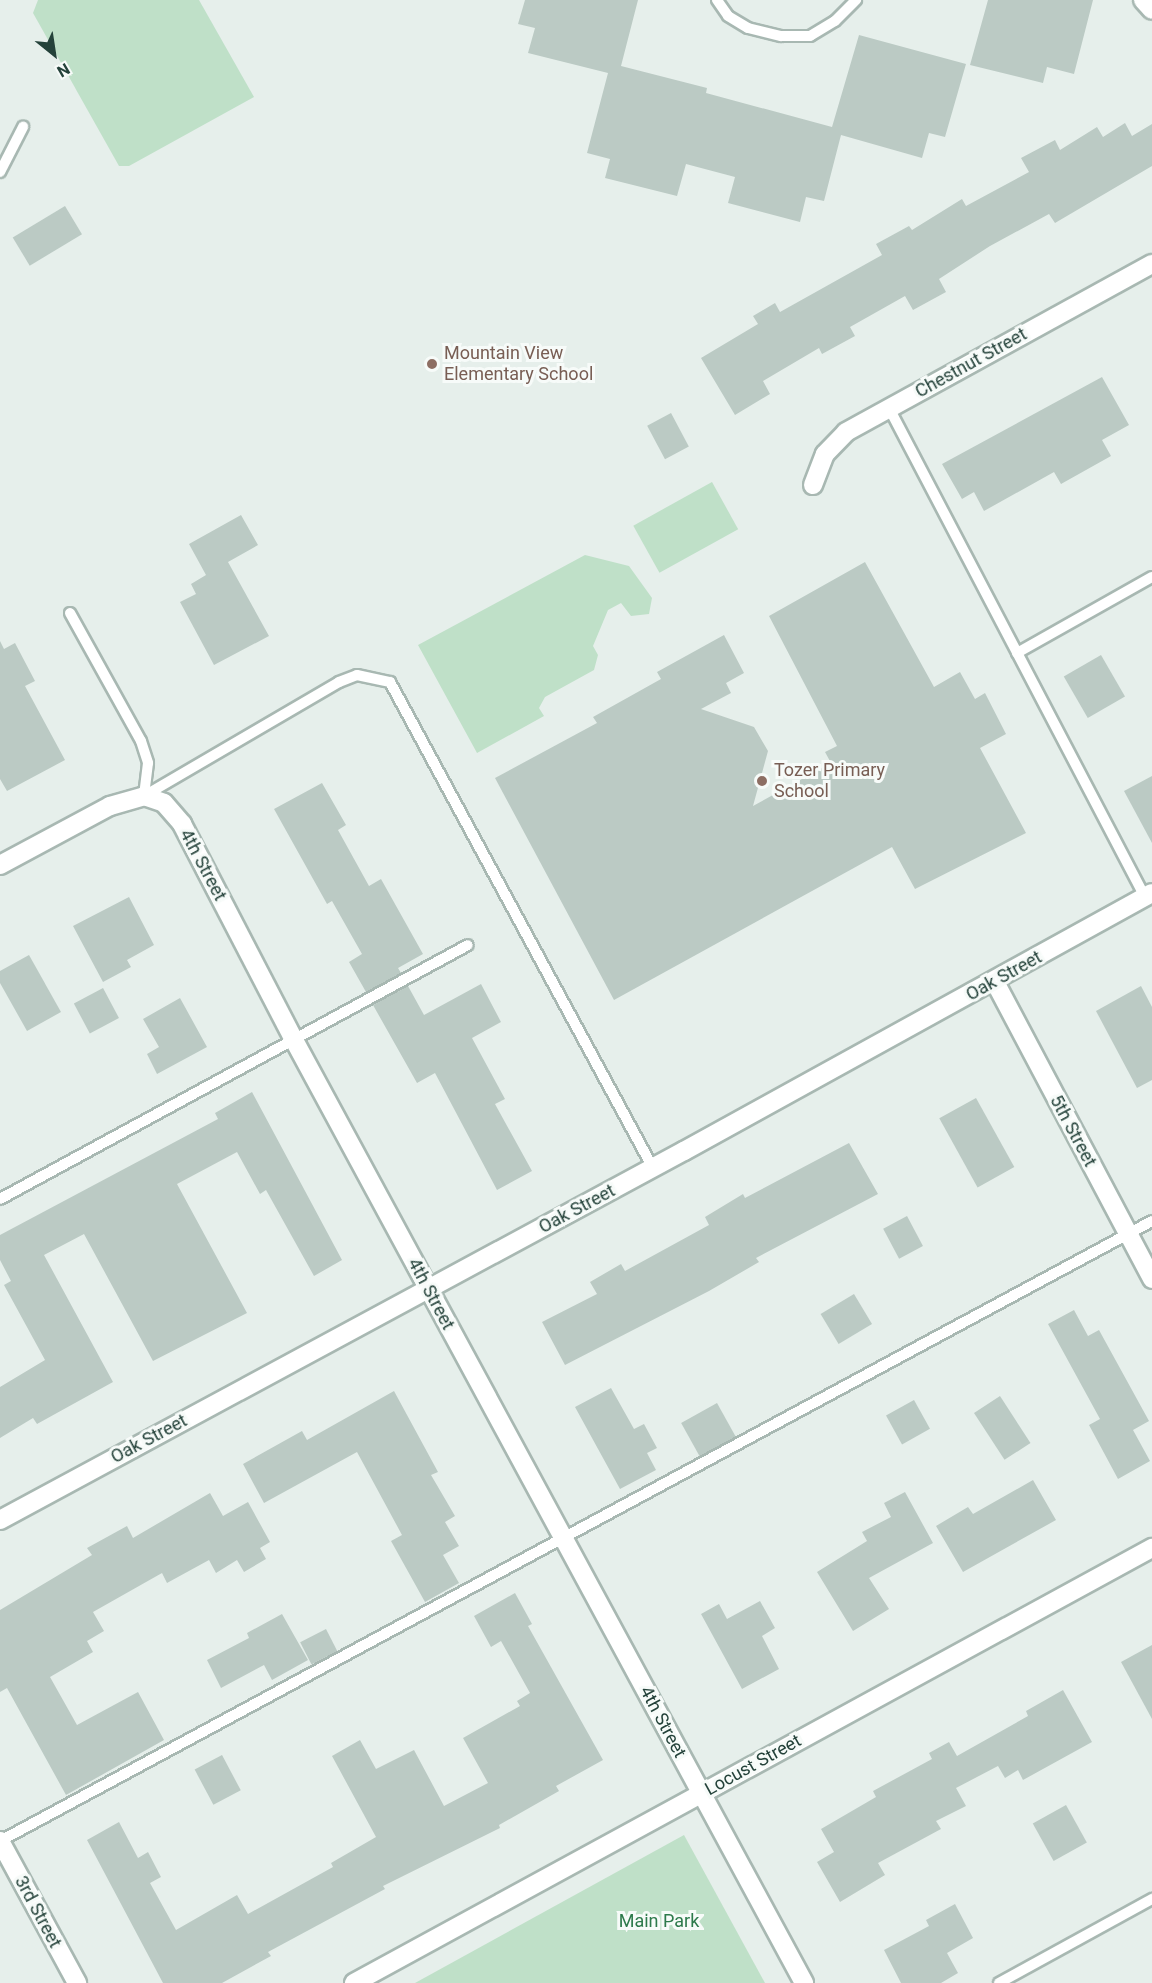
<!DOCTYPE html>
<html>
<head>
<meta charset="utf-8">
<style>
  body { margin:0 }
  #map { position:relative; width:1152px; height:1983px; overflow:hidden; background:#e6efeb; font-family:Roboto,sans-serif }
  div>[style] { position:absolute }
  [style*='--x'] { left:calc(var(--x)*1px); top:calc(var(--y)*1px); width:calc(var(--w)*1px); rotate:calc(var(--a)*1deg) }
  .green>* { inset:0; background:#bfe0c8; transform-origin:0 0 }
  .building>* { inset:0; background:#bbcac4; transform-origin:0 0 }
  .roads { filter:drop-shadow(2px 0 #a8b8b2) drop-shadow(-2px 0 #a8b8b2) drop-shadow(0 2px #a8b8b2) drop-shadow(0 -2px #a8b8b2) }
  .service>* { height:10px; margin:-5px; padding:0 5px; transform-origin:5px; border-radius:5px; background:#fff }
  .minor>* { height:18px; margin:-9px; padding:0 9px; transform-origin:9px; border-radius:9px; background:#fff }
  .dots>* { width:16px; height:16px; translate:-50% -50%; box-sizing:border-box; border:3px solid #f7fbf9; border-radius:50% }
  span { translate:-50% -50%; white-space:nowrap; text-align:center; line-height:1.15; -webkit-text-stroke:6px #f7fbf9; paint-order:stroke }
  .education-label { font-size:18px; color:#785e54 }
  .left { translate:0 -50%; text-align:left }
  .street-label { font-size:18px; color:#24423a }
  .park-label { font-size:18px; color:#2d7a4b }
  .north { position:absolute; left:24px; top:24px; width:60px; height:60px; -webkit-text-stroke:4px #f7fbf9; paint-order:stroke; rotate:150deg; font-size:16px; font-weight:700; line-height:24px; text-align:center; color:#24423a }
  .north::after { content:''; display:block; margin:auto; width:21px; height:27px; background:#24423a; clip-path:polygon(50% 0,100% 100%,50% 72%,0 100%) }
</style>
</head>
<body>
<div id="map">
  <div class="green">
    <div style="clip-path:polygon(38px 0,199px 0,254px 97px,129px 166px,119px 166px,33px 13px)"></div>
    <div style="left:712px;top:482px;width:54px;height:90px;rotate:61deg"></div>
    <div style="clip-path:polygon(585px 555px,629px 566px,652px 598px,649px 614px,631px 616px,621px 603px,608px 610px,593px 646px,598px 655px,594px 670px,545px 697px,539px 708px,544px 716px,477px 753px,418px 645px)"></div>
    <div style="clip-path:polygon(684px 1835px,765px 1983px,415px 1983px)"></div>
  </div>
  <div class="building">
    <div style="clip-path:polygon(525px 0,638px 0,621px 66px,707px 88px,706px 93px,832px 127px,859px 35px,966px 64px,945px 137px,929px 133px,922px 158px,841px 135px,824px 201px,806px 197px,800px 222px,728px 203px,735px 177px,686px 164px,677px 196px,605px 178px,610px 159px,587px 153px,608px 73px,528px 53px,535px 28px,518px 24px)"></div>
    <div style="clip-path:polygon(988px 0,1093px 0,1074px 74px,1047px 67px,1043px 83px,970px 65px)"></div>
    <div style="clip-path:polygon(1125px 123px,1132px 136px,1152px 124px,1152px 166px,1055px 223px,1049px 214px,990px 246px,939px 279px,946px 292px,913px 310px,905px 296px,850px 327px,855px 336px,822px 354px,819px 348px,763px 381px,770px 394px,735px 415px,701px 358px,758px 324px,753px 316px,775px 303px,780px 312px,882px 255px,876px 244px,909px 226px,912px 230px,962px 199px,966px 206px,1029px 172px,1021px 158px,1055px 140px,1060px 150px,1097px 127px,1103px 137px)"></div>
    <div style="left:65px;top:206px;width:33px;height:61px;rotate:59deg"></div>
    <div style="clip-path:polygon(1102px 377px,1129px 425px,1102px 440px,1111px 456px,1061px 484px,1054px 472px,984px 511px,974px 492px,962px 499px,942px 464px)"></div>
    <div style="left:671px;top:413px;width:38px;height:27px;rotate:62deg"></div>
    <div style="clip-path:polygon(241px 515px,258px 545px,228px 562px,269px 636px,214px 665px,180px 602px,196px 594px,191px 584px,206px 575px,189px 544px)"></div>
    <div style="clip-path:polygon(865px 562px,934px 687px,960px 672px,975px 699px,985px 693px,1006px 734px,980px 748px,1026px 833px,915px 889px,892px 847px,614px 1000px,495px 778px,597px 723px,593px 717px,661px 679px,657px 672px,724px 635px,744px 673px,726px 683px,731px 693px,701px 709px,754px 727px,768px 751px,753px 806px,831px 763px,825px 752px,837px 746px,769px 616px)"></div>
    <div style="clip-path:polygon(0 641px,4px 649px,15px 643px,35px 681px,25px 686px,65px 760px,7px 791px,0 779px)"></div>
    <div style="left:1101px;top:655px;width:48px;height:43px;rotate:60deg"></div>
    <div style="clip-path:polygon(1152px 776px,1152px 843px,1124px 791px)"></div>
    <div style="clip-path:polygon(322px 783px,346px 825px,338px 830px,369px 886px,381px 879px,423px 954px,398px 968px,401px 973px,366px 992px,349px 962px,362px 954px,332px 901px,327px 904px,274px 809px)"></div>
    <div style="clip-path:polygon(129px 897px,154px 945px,127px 960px,131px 967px,103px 982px,73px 926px)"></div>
    <div style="clip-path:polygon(29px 955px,61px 1012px,27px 1031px,0 983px,0 971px)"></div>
    <div style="clip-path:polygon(481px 984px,501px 1022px,472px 1038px,505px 1099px,495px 1104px,532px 1171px,497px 1190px,435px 1073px,417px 1083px,373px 1005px,408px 986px,424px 1015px)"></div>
    <div style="clip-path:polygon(1141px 986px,1152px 1007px,1152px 1080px,1137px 1088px,1096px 1011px)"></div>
    <div style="left:103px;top:988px;width:34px;height:33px;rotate:62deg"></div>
    <div style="clip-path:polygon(180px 998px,207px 1047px,157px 1074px,147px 1054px,159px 1047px,143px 1019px)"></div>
    <div style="clip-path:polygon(252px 1092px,342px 1260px,314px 1276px,266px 1190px,260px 1194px,237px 1152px,177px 1184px,247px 1313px,153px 1361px,84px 1234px,44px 1255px,113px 1382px,37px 1424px,33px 1418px,0 1438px,0 1387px,45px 1360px,4px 1285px,11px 1281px,0 1260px,0 1235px,218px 1119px,215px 1113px)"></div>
    <div style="left:976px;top:1098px;width:79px;height:42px;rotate:61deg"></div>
    <div style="clip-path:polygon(849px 1143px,878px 1194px,756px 1258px,759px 1262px,709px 1291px,565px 1365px,542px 1322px,597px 1294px,590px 1282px,621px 1264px,625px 1271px,709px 1225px,705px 1217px,743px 1194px,745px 1198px)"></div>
    <div style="left:907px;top:1216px;width:34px;height:27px;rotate:62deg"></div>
    <div style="left:854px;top:1294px;width:35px;height:39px;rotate:59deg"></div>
    <div style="clip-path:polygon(1074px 1310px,1088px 1336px,1099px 1330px,1149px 1421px,1133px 1430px,1150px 1461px,1118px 1479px,1089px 1425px,1100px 1419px,1048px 1324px)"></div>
    <div style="clip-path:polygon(611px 1388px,634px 1429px,644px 1424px,657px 1448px,647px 1453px,656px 1470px,620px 1489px,575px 1407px)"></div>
    <div style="clip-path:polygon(394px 1391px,438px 1472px,431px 1475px,455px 1516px,445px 1522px,459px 1546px,443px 1555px,459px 1583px,425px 1602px,391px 1541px,402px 1535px,357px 1452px,264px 1503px,243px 1464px,302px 1431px,307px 1440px)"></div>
    <div style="left:1000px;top:1396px;width:56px;height:31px;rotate:57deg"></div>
    <div style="left:914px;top:1400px;width:33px;height:32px;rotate:61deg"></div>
    <div style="left:717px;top:1403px;width:39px;height:41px;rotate:61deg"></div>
    <div style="clip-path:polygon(1033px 1480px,1056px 1520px,963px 1572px,936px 1526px,968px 1507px,973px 1514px)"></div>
    <div style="clip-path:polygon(905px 1492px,933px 1543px,869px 1578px,889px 1609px,853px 1631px,817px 1572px,867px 1541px,862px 1532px,891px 1517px,884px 1503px)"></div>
    <div style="clip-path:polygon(210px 1493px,223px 1516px,248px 1502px,270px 1542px,260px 1548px,266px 1559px,244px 1572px,237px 1560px,216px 1573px,209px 1560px,167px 1583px,162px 1573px,93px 1612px,104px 1631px,87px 1641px,93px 1652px,50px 1677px,77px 1725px,138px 1692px,164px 1740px,66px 1795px,7px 1688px,0 1692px,0 1610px,92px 1555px,87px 1548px,127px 1526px,133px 1538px)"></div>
    <div style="clip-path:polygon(515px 1593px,532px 1624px,528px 1626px,603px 1760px,556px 1786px,559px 1791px,499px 1825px,500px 1828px,383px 1886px,385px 1889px,268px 1952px,271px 1956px,222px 1983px,163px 1983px,87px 1840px,119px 1822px,138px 1858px,148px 1852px,161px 1877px,150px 1883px,176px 1930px,237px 1895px,248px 1914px,333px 1867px,331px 1863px,376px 1837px,332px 1756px,360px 1740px,376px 1769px,414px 1750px,444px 1806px,488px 1783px,463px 1738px,520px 1706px,517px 1701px,530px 1693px,501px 1641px,491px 1647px,474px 1616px)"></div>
    <div style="clip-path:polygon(760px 1601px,775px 1628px,762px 1636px,779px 1669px,742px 1689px,701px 1614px,719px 1604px,727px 1619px)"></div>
    <div style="clip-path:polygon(282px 1614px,308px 1660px,272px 1680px,264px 1665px,221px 1688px,207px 1660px,249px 1638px,247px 1633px)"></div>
    <div style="left:326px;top:1629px;width:25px;height:29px;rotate:63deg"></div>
    <div style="clip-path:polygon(1152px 1645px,1152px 1719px,1121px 1662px)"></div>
    <div style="clip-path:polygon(1063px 1690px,1092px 1742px,1023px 1780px,1018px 1770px,1005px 1778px,998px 1766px,956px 1788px,966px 1806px,936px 1821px,941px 1829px,878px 1863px,885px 1875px,840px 1902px,817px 1862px,834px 1852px,821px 1829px,876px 1797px,873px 1791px,932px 1759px,929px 1753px,949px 1742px,957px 1756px,1028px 1716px,1026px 1711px)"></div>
    <div style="left:222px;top:1755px;width:40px;height:31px;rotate:62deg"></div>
    <div style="left:1066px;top:1805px;width:43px;height:38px;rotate:61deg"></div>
    <div style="clip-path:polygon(955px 1904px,973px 1938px,947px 1953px,958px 1973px,941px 1983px,901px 1983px,884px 1950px,929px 1926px,926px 1920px)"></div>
  </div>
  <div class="roads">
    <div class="service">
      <div style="--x:717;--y:0;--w:19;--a:55"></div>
      <div style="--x:728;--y:16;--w:23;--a:31"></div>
      <div style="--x:748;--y:28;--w:34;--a:14"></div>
      <div style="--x:781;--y:36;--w:29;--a:0"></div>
      <div style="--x:810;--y:36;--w:29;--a:-31"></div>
      <div style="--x:835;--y:21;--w:30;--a:-45"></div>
      <div style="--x:0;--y:172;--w:51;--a:-62.9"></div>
      <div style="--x:889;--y:408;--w:552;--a:62.37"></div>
      <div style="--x:70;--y:613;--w:146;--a:61"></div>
      <div style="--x:141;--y:741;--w:23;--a:72"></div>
      <div style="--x:148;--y:763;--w:33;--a:97"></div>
      <div style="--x:1017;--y:653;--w:155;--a:-29.4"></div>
      <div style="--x:144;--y:796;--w:226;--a:-30.3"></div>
      <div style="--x:339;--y:682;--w:19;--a:-21"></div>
      <div style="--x:357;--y:675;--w:34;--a:12"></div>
      <div style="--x:390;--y:682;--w:553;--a:61.58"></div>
      <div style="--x:0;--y:1199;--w:532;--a:-28.49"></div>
      <div style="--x:0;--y:1841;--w:1308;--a:-28.29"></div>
      <div style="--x:999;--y:1983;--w:175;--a:-28.8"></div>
    </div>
    <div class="minor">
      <div style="--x:1143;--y:0;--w:13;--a:48"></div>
      <div style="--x:813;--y:485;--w:33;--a:-69"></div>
      <div style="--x:825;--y:454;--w:30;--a:-46"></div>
      <div style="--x:846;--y:432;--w:349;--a:-28.8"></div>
      <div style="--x:0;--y:865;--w:125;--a:-28.2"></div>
      <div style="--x:110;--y:806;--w:35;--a:-16"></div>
      <div style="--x:144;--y:796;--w:21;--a:19"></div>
      <div style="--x:164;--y:803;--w:28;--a:49"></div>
      <div style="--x:182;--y:824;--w:243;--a:62.6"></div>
      <div style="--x:294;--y:1040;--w:1072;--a:61.59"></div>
      <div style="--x:995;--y:982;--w:336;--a:62.1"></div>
      <div style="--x:0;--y:1520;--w:777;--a:-28.35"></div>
      <div style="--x:684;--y:1151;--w:534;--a:-28.87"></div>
      <div style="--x:0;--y:1841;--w:162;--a:61.5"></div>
      <div style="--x:354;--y:1983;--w:909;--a:-28.6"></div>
    </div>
  </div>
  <div class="dots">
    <div style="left:432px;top:364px;background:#8d6e63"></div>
    <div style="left:762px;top:781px;background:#8d6e63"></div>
  </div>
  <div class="education-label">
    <span class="left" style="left:444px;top:364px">Mountain View<br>Elementary School</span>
    <span class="left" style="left:774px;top:781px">Tozer Primary<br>School</span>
  </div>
  <div class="street-label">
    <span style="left:971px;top:363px;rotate:-29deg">Chestnut Street</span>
    <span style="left:203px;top:865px;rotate:62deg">4th Street</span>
    <span style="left:1004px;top:976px;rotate:-29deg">Oak Street</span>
    <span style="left:1073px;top:1131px;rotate:62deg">5th Street</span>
    <span style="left:577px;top:1209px;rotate:-28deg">Oak Street</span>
    <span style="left:431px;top:1294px;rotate:62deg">4th Street</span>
    <span style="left:149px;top:1439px;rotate:-28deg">Oak Street</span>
    <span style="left:663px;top:1722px;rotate:62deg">4th Street</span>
    <span style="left:753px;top:1765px;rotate:-29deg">Locust Street</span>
    <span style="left:38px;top:1912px;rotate:62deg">3rd Street</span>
  </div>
  <div class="park-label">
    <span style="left:659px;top:1921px">Main Park</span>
  </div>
  <div class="north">N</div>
</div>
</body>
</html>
